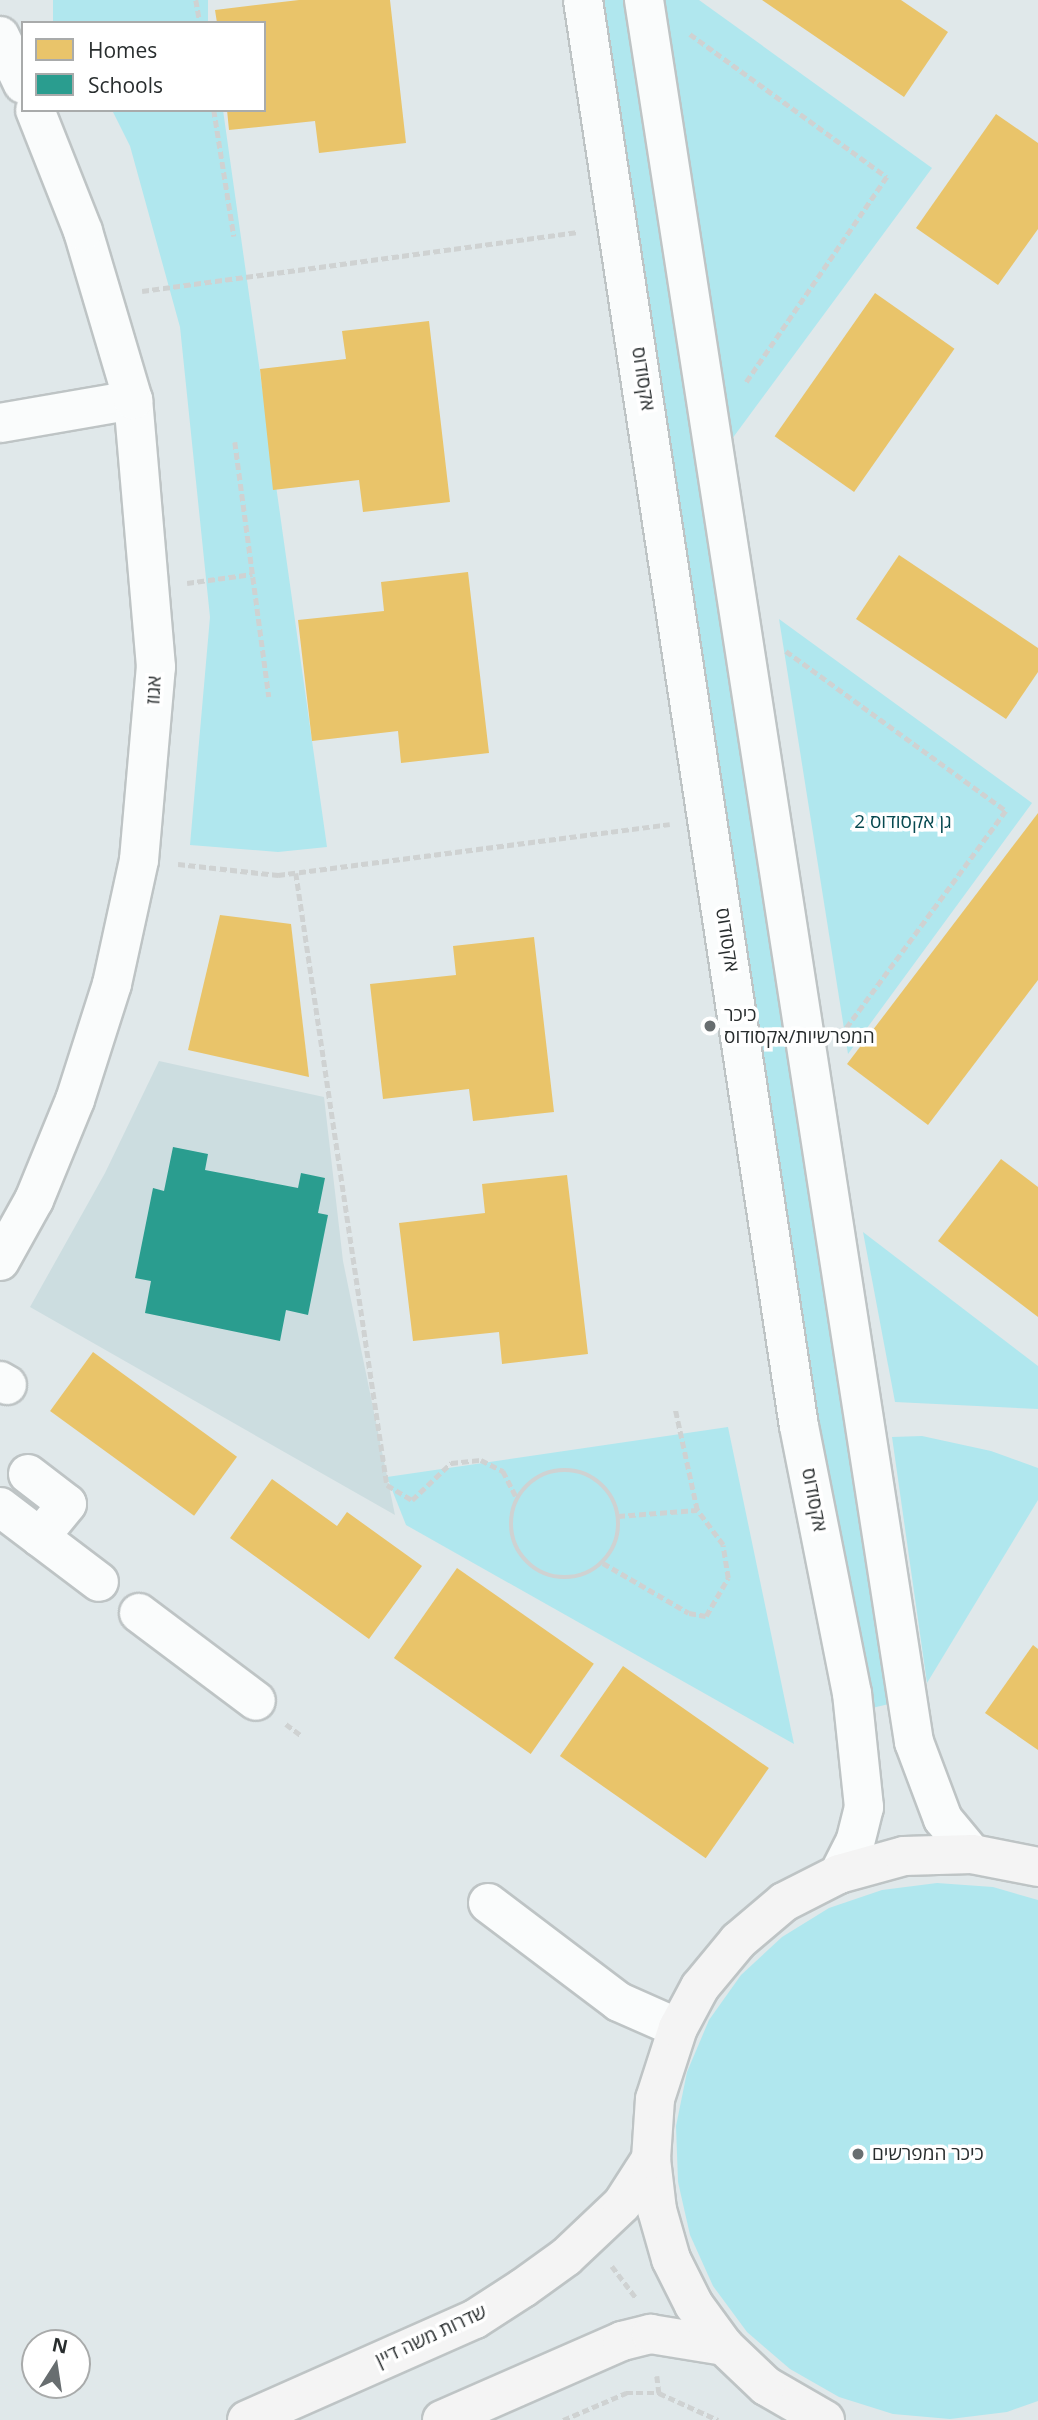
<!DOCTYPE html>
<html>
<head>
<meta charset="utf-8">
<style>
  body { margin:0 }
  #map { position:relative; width:1038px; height:2420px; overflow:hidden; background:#e0e8ea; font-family:"Open Sans",Heebo,sans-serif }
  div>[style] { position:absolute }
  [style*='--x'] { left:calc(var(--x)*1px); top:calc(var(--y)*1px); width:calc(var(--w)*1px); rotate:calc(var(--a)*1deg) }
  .built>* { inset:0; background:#ccdde0 }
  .green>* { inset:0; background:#b0e7ee; transform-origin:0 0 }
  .homes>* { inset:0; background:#e9c46a; transform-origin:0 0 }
  .schools>* { inset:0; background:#2a9d8f }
  .path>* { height:4.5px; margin-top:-2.25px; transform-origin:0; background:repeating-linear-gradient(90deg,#cfd2d2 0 7px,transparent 0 10.5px) }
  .path>.ring { margin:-2.25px; padding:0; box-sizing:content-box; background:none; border:4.5px solid #cfd2d2; border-radius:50% }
  .roads { filter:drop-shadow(2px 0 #bec4c5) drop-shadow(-2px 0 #bec4c5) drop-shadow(0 2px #bec4c5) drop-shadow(0 -2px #bec4c5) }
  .minor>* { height:38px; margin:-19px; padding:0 19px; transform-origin:19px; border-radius:19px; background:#fafcfc }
  .major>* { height:38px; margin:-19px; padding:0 19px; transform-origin:19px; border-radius:19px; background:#f4f4f4 }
  .dots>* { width:19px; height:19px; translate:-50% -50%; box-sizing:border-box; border:4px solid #fff; border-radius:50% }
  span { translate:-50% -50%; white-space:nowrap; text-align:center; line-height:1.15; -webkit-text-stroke:7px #fff; paint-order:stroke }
  .street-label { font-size:19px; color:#282d2e }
  .park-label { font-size:19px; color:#074950 }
  .poi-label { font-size:19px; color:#282d2e }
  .left { translate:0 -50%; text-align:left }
  .legend { position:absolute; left:21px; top:21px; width:245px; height:91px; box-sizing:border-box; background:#fff; border:2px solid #a9abab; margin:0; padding:9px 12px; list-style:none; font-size:21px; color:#282d2e }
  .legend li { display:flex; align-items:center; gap:14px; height:35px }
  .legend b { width:35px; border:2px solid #a9abab }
  .north { position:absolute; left:21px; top:2329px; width:70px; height:70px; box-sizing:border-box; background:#fff; border:2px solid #a9abab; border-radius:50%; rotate:12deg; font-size:19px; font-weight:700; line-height:28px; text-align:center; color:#282d2e }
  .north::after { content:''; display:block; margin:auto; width:24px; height:32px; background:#686e70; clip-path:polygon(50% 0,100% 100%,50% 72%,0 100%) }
</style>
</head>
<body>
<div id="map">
  <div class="built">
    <div style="clip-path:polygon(159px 1061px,324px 1097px,343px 1261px,395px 1515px,30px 1307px,105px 1173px)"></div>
  </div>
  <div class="green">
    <div style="left:53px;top:0;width:155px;height:26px"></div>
    <div style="clip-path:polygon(583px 0,631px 0,889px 1704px,872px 1708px,818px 1471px)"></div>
    <div style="clip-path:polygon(663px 0,699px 0,932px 168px,729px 443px)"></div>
    <div style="clip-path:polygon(112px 110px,223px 110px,327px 847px,278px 852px,190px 845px,210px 617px,180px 327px,130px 146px)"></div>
    <div style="clip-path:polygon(779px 619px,1032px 803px,848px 1054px)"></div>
    <div style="clip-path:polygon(863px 1232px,1038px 1366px,1038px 1409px,895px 1402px)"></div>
    <div style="clip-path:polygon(728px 1427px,794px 1744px,406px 1525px,387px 1477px)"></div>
    <div style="clip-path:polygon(922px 1436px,991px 1451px,1038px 1468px,1038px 1500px,927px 1683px,892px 1437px)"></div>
    <div style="clip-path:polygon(937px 1883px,993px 1887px,1038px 1900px,1038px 2401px,1007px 2412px,950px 2419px,893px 2414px,839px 2397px,790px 2369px,747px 2332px,713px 2286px,690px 2235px,678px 2182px,676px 2126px,687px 2072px,709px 2020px,741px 1975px,782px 1937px,829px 1908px,882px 1890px)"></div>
  </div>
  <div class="homes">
    <div style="clip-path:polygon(299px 0,390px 0,406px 143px,319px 153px,315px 121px,229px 130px,227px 110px,264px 110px,264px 23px,217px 23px,215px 10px)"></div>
    <div style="clip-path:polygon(762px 0,901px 0,948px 32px,904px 97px)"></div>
    <div style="clip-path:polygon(996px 114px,1038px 143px,1038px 229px,998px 285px,916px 228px)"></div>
    <div style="left:875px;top:293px;width:97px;height:175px;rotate:35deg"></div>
    <div style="clip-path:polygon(429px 321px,450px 502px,363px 512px,359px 480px,273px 490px,260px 369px,346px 359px,342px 331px)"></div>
    <div style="clip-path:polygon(899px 555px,1038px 648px,1038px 672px,1006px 719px,856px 619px)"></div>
    <div style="clip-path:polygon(468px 572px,489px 753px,401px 763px,398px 731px,312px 741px,298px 620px,384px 611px,381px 582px)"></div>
    <div style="clip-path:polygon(1038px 813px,1038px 980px,928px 1125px,847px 1064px)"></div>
    <div style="clip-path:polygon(220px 915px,291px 924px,309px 1077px,188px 1050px)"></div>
    <div style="clip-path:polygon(534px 937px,554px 1112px,473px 1121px,469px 1089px,383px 1099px,370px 984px,456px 975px,453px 946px)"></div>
    <div style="clip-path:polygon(1001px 1159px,1038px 1187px,1038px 1317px,938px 1241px)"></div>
    <div style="clip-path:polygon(567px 1175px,588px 1354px,502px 1364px,499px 1332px,413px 1341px,399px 1223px,485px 1213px,482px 1184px)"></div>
    <div style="left:93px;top:1352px;width:178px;height:73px;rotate:36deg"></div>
    <div style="clip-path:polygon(272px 1479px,337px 1526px,347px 1512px,422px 1566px,369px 1639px,230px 1538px)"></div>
    <div style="left:457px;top:1568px;width:167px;height:110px;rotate:35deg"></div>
    <div style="clip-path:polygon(1033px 1645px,1038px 1649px,1038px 1750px,985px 1713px)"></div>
    <div style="left:623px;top:1666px;width:178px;height:110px;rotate:35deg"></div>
  </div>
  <div class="schools">
    <div style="clip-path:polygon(173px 1147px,208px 1154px,205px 1170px,298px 1188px,301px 1173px,325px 1178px,318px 1213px,328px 1215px,308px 1315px,286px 1310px,280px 1341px,145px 1313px,151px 1281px,135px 1278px,153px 1188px,164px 1191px)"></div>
  </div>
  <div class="path">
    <div style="--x:196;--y:0;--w:23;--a:80"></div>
    <div style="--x:690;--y:34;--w:243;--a:36"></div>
    <div style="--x:887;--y:177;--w:251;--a:124.4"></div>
    <div style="--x:214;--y:110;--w:128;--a:81"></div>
    <div style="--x:142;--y:291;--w:440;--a:-7.7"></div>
    <div style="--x:235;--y:442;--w:257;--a:82.4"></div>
    <div style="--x:187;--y:583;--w:66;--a:-7.9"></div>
    <div style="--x:786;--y:651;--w:272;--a:36"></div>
    <div style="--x:1006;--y:811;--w:272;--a:126.3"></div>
    <div style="--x:178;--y:864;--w:101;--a:6.3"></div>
    <div style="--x:278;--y:875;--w:395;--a:-7.4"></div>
    <div style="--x:296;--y:873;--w:619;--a:81.54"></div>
    <div style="--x:387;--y:1485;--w:29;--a:31"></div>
    <div style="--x:412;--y:1500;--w:54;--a:-43.5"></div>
    <div style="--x:451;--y:1463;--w:30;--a:-6"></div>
    <div style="--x:481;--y:1460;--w:25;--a:27"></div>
    <div style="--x:503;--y:1471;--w:31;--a:63"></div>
    <div class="ring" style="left:511px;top:1470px;width:103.5px;height:103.5px"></div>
    <div style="--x:618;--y:1516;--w:79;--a:-4.3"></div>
    <div style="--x:603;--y:1563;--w:99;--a:30.2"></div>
    <div style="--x:689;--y:1613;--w:17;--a:10"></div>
    <div style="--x:706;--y:1616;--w:44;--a:-59.9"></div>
    <div style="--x:728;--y:1578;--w:33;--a:-99"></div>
    <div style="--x:723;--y:1545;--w:44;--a:-126.6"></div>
    <div style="--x:697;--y:1510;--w:103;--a:-102.3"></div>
    <div style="--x:286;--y:1724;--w:20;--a:37"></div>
    <div style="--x:612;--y:2266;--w:40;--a:53"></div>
    <div style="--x:657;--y:2376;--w:17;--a:83"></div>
    <div style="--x:563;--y:2420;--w:69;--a:-23.2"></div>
    <div style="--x:626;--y:2393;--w:33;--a:0"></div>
    <div style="--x:659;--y:2393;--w:65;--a:24.6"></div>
  </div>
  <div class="roads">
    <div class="minor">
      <div style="--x:583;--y:0;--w:1442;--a:81.39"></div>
      <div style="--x:799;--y:1426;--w:272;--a:78.8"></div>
      <div style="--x:852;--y:1693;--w:115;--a:84"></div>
      <div style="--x:864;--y:1807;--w:36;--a:104"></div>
      <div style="--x:855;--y:1842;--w:36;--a:117"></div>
      <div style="--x:644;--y:0;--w:1763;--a:81.19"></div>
      <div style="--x:914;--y:1742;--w:82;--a:69.4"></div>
      <div style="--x:943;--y:1819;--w:45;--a:50.4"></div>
      <div style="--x:0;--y:36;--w:53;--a:64.4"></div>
      <div style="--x:0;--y:423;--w:135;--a:-9.8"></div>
      <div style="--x:0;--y:1261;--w:70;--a:-60.9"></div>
      <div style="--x:34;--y:1200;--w:108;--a:-67.7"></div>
      <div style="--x:75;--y:1100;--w:122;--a:-72.3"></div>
      <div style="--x:112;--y:984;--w:127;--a:-77.7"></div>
      <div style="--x:139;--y:860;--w:194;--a:-85"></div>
      <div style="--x:156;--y:667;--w:268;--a:-94.9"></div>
      <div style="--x:133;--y:400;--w:176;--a:-106.5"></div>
      <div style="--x:83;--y:231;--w:130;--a:-111.6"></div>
      <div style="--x:0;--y:1381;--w:8;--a:30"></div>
      <div style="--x:28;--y:1474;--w:49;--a:37.6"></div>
      <div style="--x:67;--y:1504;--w:43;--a:129.3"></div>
      <div style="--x:0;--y:1507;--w:124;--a:37.1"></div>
      <div style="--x:139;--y:1613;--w:146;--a:36.9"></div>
      <div style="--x:488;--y:1903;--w:164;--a:37.1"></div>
      <div style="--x:619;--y:2002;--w:64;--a:23.8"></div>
    </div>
    <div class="major">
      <div style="--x:247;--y:2420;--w:249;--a:-23.9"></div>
      <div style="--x:475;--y:2319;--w:57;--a:-32.9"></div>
      <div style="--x:523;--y:2288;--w:53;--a:-35.8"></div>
      <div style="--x:566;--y:2257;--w:77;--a:-43.4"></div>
      <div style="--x:622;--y:2204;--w:54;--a:-57.2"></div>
      <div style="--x:442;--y:2420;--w:197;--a:-23.7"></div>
      <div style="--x:622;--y:2341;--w:30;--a:-14"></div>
      <div style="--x:651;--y:2334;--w:74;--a:9.3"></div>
      <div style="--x:825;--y:2420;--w:68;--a:-150"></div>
      <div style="--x:766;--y:2386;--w:58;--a:-136.4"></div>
      <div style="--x:724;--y:2346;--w:51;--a:-126.2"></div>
      <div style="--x:694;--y:2305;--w:51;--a:-116.6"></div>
      <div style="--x:671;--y:2259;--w:51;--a:-105.9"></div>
      <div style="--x:657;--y:2210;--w:51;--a:-96.7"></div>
      <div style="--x:651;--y:2159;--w:60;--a:-86.2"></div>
      <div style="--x:655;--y:2099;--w:75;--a:-72.1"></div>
      <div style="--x:678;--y:2028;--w:47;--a:-61.8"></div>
      <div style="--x:700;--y:1987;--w:60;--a:-50.4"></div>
      <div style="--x:738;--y:1941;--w:60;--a:-40.3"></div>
      <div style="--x:784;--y:1902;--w:62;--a:-27"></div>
      <div style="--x:839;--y:1874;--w:67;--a:-15.5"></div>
      <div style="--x:904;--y:1856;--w:68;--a:-1.7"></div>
      <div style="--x:972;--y:1854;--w:67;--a:11.1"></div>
    </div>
  </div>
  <div class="dots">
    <div style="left:710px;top:1026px;background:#686e70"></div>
    <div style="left:858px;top:2154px;background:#686e70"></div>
  </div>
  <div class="street-label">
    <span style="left:643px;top:379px;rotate:81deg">אקסודוס</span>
    <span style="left:154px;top:690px;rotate:-87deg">אגוז</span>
    <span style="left:727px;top:940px;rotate:81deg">אקסודוס</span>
    <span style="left:814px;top:1500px;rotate:79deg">אקסודוס</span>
    <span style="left:431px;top:2336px;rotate:-25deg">שדרות משה דיין</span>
  </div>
  <div class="park-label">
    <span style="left:903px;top:822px">גן אקסודוס 2</span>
  </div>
  <div class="poi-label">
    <span class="left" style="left:724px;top:1026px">כיכר<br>המפרשיות/אקסודוס</span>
    <span class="left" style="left:872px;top:2154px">כיכר המפרשים</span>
  </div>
  <ul class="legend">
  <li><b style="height:19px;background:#e9c46a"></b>Homes</li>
  <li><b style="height:19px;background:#2a9d8f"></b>Schools</li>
  </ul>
  <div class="north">N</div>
</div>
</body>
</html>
